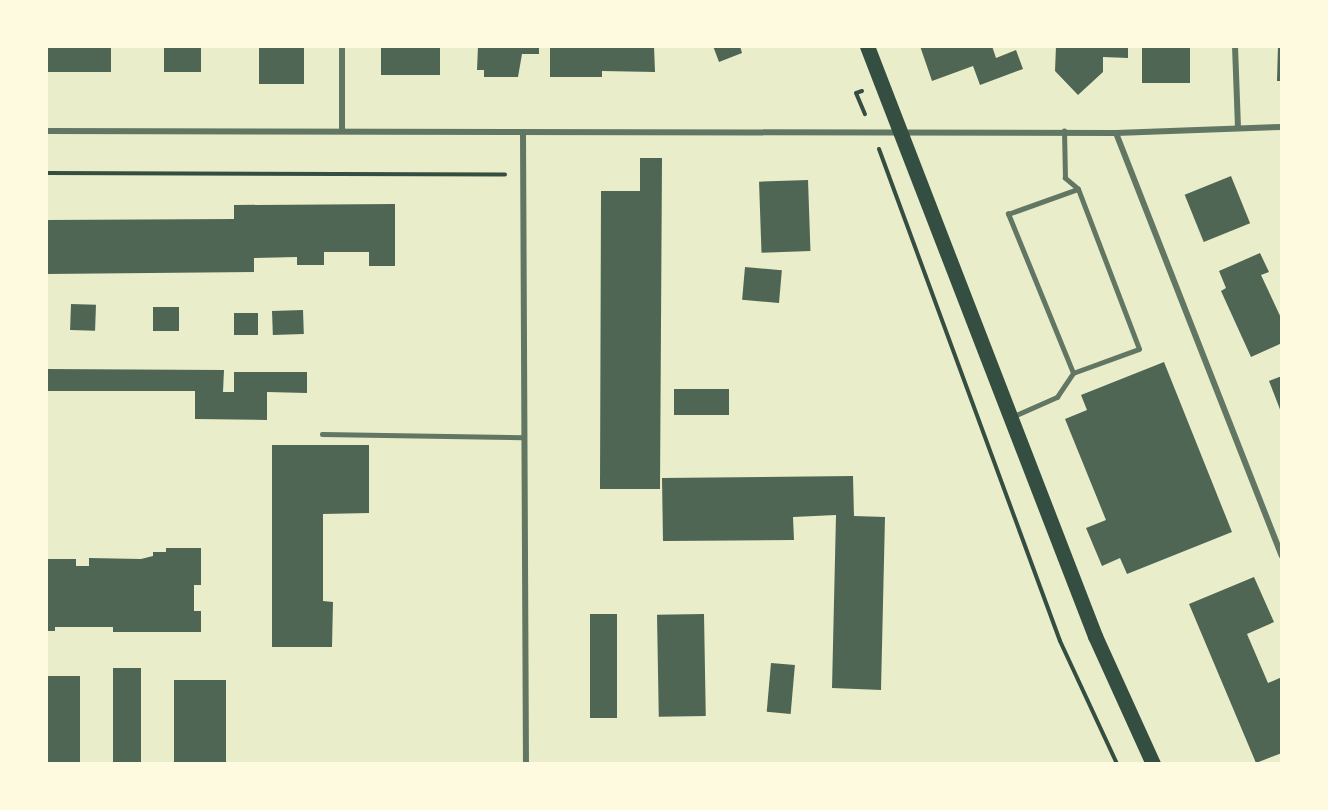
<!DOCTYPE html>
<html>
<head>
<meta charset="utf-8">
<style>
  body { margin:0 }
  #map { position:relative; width:1328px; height:810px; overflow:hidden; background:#e9edc9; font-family:"Open Sans",sans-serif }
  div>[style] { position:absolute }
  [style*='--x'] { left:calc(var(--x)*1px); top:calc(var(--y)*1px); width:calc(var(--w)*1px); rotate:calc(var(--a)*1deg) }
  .building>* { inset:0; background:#4f6655; transform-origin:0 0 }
  .path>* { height:4px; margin:-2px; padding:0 2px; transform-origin:2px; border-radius:2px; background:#344e41 }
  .service>* { height:4.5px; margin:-2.25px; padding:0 2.25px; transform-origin:2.25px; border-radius:2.25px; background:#617663 }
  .minor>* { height:6px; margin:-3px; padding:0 3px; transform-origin:3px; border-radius:3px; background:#617663 }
  .primary>* { height:15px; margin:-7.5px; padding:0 7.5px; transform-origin:7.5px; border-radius:7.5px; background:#344e41 }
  span { translate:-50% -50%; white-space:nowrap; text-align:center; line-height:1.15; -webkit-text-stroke:6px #fefae0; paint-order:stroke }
  .frame { position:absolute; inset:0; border:48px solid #fefae0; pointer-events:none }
</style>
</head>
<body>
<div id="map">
  <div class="building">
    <div style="left:46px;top:46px;width:65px;height:26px"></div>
    <div style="left:164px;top:46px;width:37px;height:26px"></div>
    <div style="left:259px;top:46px;width:45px;height:38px"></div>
    <div style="left:381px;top:46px;width:59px;height:29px"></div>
    <div style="clip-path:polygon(478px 46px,539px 46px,539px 54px,522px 54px,518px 77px,484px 77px,484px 70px,477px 70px)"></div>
    <div style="clip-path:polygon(550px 46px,654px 46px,655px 72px,602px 71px,602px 77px,550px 77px)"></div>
    <div style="clip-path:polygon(713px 46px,740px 46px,742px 53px,719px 62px)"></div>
    <div style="clip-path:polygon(920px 46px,992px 46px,996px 58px,1016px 50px,1023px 69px,980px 85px,973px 66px,932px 81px)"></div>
    <div style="clip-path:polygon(1056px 46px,1128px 46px,1128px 58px,1103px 57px,1103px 72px,1078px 95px,1055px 71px)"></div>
    <div style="left:1142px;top:46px;width:48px;height:37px"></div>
    <div style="clip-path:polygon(1278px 46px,1282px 46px,1282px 81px,1277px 81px)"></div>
    <div style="clip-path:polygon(640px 158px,662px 158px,660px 489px,600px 489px,601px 191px,640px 191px)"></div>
    <div style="left:1231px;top:176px;width:51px;height:50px;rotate:68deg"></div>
    <div style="left:808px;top:180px;width:71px;height:49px;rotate:88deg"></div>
    <div style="clip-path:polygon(395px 204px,395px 266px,369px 266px,369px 252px,324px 252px,324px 265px,297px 265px,297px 257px,254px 258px,254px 272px,46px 274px,46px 220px,234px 219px,234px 205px)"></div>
    <div style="clip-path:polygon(1260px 253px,1269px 272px,1261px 275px,1282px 320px,1282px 343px,1251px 357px,1221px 291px,1226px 288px,1219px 271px)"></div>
    <div style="left:745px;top:267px;width:37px;height:33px;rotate:5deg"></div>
    <div style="left:71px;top:304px;width:25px;height:26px;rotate:2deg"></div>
    <div style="left:153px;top:307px;width:26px;height:24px"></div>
    <div style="left:303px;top:310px;width:24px;height:31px;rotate:88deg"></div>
    <div style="left:234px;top:313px;width:24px;height:22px"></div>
    <div style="clip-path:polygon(1164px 362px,1232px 532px,1127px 574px,1120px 558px,1102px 566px,1086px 528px,1106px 520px,1065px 419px,1087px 410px,1081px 395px)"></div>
    <div style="clip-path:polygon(46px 369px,224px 370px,223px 392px,234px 392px,234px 372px,307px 372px,307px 393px,267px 392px,267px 420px,195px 419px,195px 391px,46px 391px)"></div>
    <div style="clip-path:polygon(1282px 376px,1282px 412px,1281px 412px,1269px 381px)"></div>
    <div style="left:674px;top:389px;width:55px;height:26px"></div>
    <div style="clip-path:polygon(272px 445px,369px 445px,369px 513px,323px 514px,323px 601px,333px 602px,332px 647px,272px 647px)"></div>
    <div style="clip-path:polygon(853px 476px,854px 516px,885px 517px,881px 690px,832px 688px,836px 515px,793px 517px,794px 540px,663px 541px,662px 478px)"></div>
    <div style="clip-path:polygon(166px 548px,201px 548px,201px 585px,194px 585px,194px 611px,201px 611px,201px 632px,113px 632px,113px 627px,55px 627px,55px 631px,46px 631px,46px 559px,76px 559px,76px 566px,89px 566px,89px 558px,141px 559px,153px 556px,153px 552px,166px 552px)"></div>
    <div style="clip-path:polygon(1254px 577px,1274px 622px,1247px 634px,1268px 683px,1282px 677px,1282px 753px,1256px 763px,1189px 604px)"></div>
    <div style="left:590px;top:614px;width:27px;height:104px"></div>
    <div style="left:704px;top:614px;width:102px;height:47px;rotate:89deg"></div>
    <div style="left:771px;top:663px;width:24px;height:49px;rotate:5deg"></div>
    <div style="left:113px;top:668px;width:28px;height:96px"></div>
    <div style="left:46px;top:676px;width:34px;height:88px"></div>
    <div style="left:174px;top:680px;width:52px;height:84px"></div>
  </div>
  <div class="path">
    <div style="--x:862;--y:91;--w:6;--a:162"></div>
    <div style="--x:856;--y:93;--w:23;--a:67"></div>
    <div style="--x:879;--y:149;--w:524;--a:69.8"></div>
    <div style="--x:1060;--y:641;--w:136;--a:65.1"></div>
    <div style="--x:46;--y:173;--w:459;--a:0.2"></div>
  </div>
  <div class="service">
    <div style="--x:1073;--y:373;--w:172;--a:-112.2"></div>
    <div style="--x:1008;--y:214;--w:74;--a:-19.7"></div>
    <div style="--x:1014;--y:416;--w:47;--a:-23.8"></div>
    <div style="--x:1057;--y:397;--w:29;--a:-56"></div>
    <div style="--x:1073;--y:373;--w:70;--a:-20"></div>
    <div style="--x:1139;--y:349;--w:171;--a:-110.9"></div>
    <div style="--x:1078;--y:189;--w:17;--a:-140"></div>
    <div style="--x:1065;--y:178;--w:47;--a:-91.2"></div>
    <div style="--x:322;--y:434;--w:201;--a:0.9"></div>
  </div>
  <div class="minor">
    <div style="--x:342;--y:46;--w:83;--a:90"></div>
    <div style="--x:1235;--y:46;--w:80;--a:87.9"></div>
    <div style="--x:46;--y:131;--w:1070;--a:0.11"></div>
    <div style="--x:1116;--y:133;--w:166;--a:-2.1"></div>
    <div style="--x:523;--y:133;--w:631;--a:89.73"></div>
    <div style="--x:1116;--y:133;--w:454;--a:68.6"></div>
  </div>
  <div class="primary">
    <div style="--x:867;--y:46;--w:633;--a:68.87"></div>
    <div style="--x:1095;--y:636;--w:141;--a:65.6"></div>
  </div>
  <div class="frame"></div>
</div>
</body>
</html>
